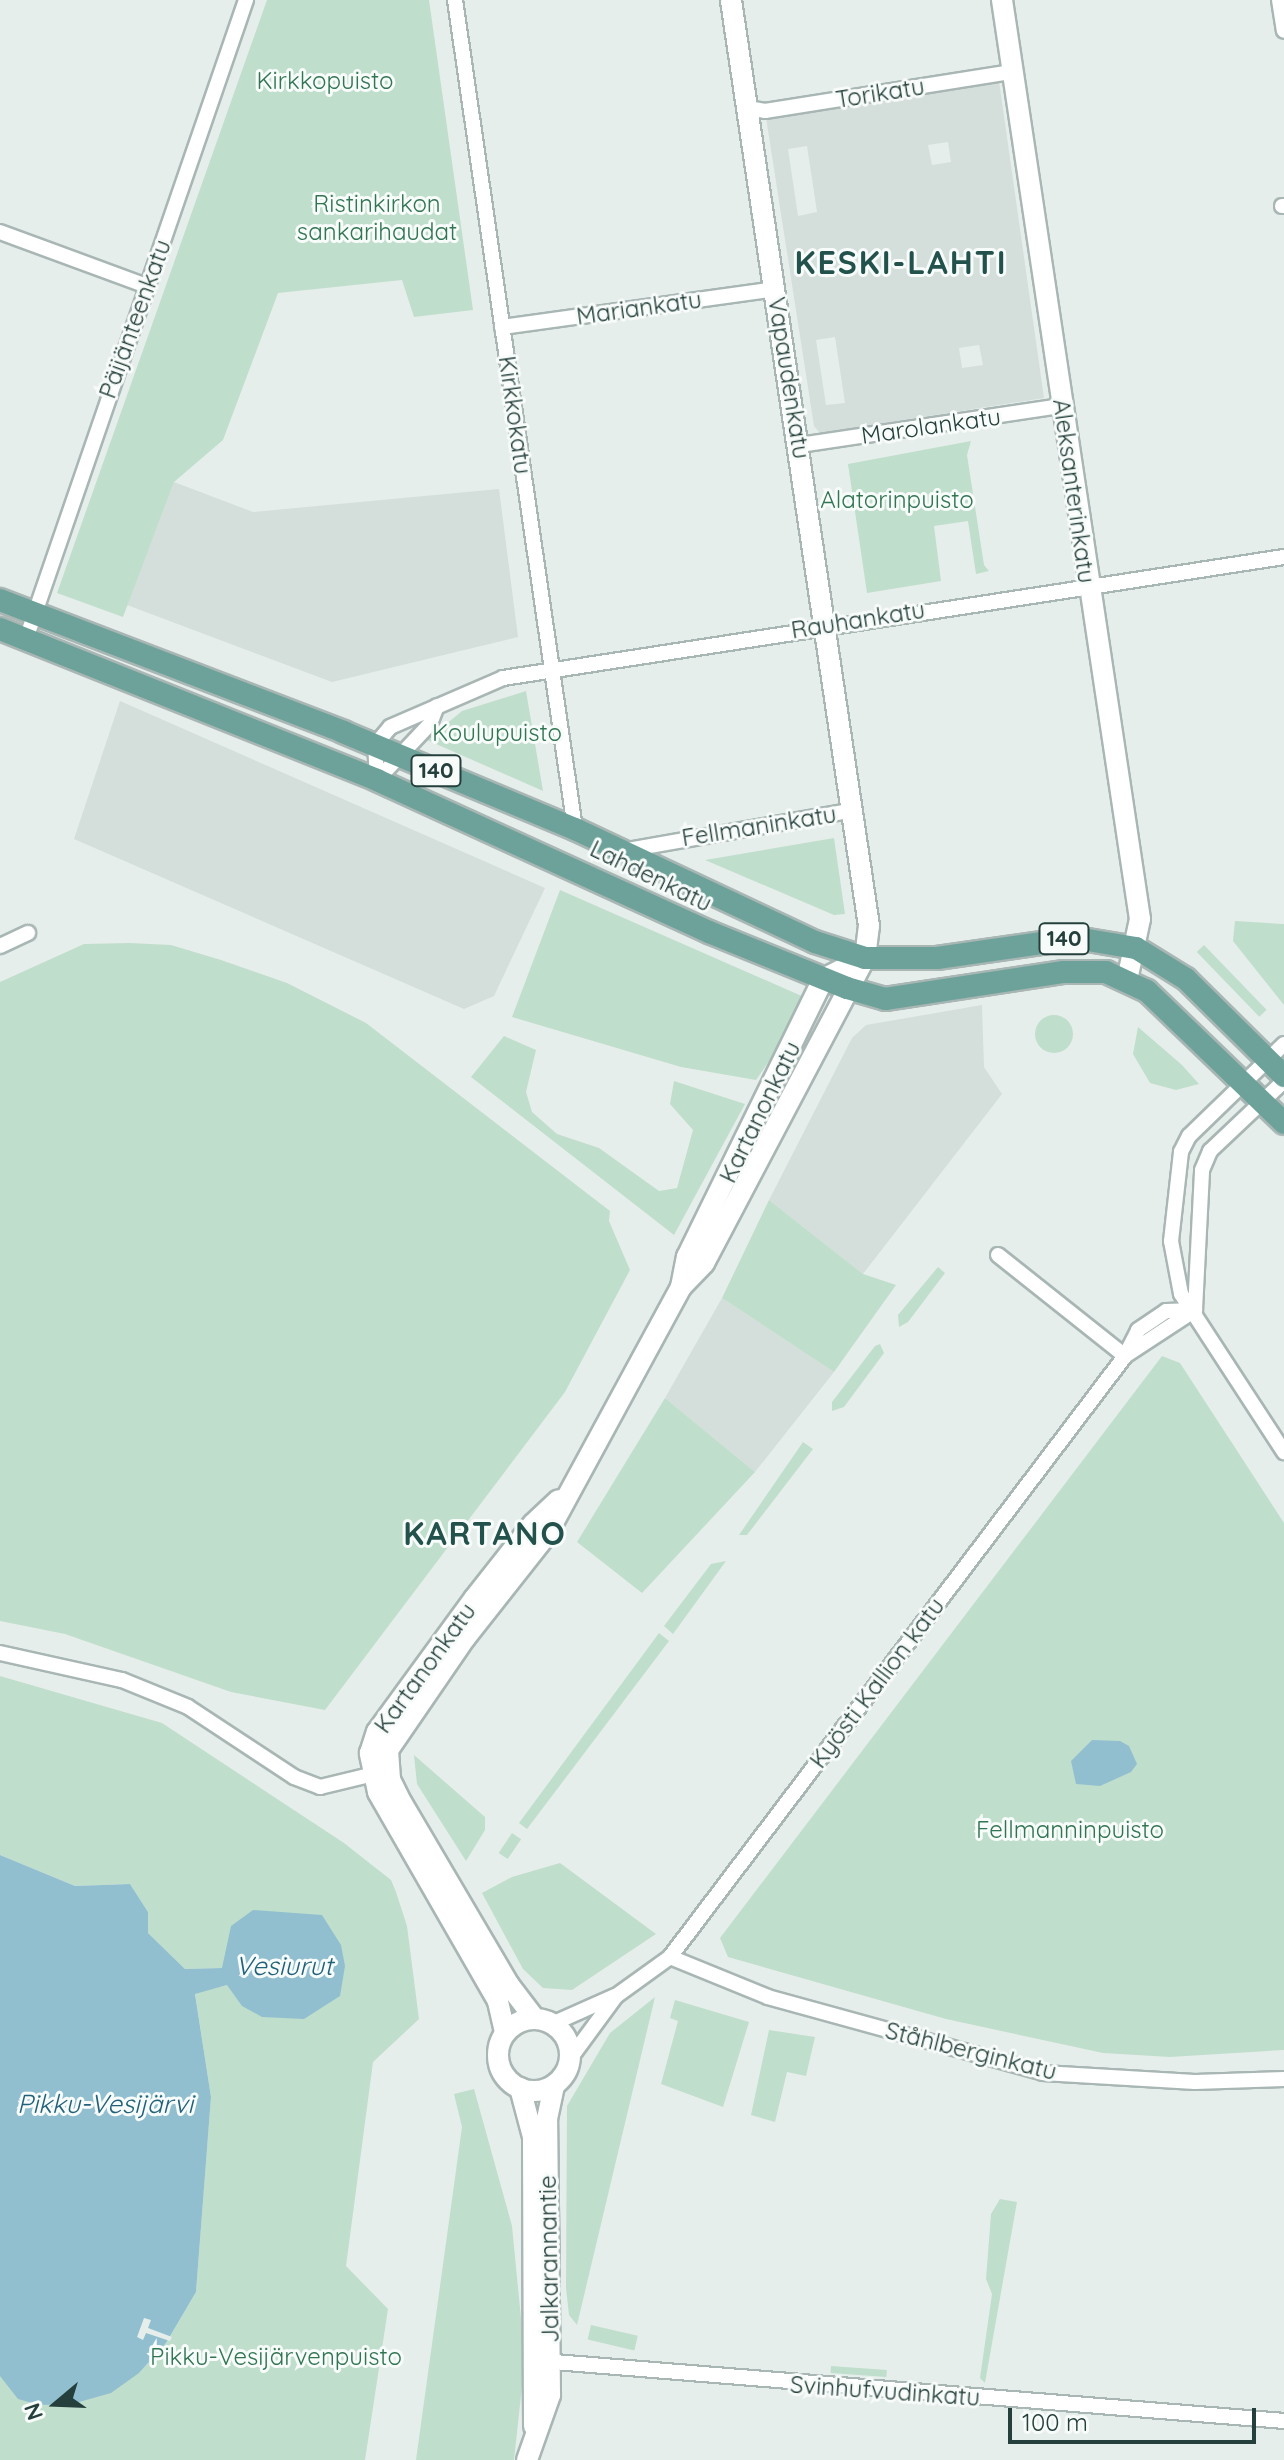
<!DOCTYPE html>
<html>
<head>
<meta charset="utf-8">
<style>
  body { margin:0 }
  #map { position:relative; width:1284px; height:2460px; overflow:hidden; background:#e6eeec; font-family:Quicksand,sans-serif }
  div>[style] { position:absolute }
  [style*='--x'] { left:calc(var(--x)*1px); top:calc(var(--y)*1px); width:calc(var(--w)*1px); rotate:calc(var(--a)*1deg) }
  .built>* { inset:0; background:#d4dedb }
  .green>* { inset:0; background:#c0decc; transform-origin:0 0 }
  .round { border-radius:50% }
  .water>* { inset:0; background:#91bfd0 }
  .pier>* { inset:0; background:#e6eeec }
  .roads { filter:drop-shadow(2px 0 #a8b6b4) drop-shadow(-2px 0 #a8b6b4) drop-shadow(0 2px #a8b6b4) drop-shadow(0 -2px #a8b6b4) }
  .street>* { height:14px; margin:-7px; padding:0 7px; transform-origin:7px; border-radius:7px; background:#fff }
  .secondary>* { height:20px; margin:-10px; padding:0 10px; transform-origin:10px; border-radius:10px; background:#fff }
  .secondary>.ring { margin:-10px; padding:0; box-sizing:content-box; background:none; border:20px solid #fff; border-radius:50% }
  .primary>* { height:22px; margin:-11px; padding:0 11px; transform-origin:11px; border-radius:11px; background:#6da29a }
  span { translate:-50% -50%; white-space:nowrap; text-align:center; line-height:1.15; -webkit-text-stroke:6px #f7fbf9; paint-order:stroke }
  .shield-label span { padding:2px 6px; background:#f7fbf9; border:2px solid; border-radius:6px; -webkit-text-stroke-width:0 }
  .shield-label { font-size:22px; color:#25403c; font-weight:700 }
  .park-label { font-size:24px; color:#317553 }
  .street-label { font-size:24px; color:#25403c }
  .water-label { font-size:26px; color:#21617a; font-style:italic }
  .district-label { font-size:32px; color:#22524b; font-weight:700; letter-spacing:2px }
  .north { position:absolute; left:16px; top:2364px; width:80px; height:80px; -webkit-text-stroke:6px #f7fbf9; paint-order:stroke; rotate:251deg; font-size:22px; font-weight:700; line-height:32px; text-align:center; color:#25403c }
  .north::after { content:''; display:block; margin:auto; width:28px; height:36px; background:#25403c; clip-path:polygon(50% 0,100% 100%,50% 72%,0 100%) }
  .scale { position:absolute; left:1008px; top:2408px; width:248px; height:36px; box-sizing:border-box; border:4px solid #25403c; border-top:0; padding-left:10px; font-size:24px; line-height:28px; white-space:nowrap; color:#25403c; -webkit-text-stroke:6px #f7fbf9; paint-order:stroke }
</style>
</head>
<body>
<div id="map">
  <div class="built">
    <div style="clip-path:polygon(evenodd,998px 74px,1044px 398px,820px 433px,814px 426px,765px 111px,998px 74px,948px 142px,951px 162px,932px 165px,928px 145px,948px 142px,998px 74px,807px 146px,817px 212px,798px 216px,788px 149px,807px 146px,998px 74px,835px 337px,845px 403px,826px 405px,816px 340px,835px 337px,998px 74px,979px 345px,983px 365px,962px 368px,959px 348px,979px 345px)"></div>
    <div style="clip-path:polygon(174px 482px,253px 512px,499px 489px,518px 637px,332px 682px,127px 605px)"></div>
    <div style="clip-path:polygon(120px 701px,545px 888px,494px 996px,464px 1009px,74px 839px)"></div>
    <div style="clip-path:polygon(982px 1005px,984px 1067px,1002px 1094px,863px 1274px,769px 1200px,852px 1038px,866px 1025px)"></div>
    <div style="clip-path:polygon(722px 1298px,834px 1372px,755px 1472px,665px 1398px)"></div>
  </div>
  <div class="green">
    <div style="clip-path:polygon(267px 0,429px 0,473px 310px,414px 317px,402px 280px,278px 293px,223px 440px,174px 482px,123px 617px,57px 593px)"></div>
    <div style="clip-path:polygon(971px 441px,967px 455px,984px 565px,989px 571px,976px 574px,968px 521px,934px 526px,941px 581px,867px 593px,848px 464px)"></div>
    <div style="clip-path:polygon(526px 691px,543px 791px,427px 740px,462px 711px)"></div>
    <div style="clip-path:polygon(834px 838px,845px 914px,834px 915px,705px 860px)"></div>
    <div style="clip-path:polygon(560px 890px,804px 997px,796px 1022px,756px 1080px,681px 1067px,512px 1017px)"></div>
    <div style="clip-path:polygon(1235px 921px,1284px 924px,1284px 1005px,1233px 941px)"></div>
    <div style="clip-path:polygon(130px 943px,171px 945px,221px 960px,287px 983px,366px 1023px,610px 1211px,609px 1221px,630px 1270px,565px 1392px,325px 1710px,231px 1692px,65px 1634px,0 1621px,0 982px,84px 944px)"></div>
    <div style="left:1204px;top:945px;width:90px;height:10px;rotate:46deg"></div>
    <div class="round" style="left:1035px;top:1015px;width:38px;height:38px"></div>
    <div style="clip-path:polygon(1138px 1027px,1182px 1065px,1199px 1084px,1176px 1090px,1150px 1083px,1133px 1054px)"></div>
    <div style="clip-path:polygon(504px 1036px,536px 1050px,526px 1092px,532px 1112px,557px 1134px,599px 1148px,659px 1191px,677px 1188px,693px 1130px,670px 1104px,674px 1081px,745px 1104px,674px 1235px,471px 1077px)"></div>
    <div style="clip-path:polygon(769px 1200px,863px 1274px,896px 1285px,834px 1372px,722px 1298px)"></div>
    <div style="clip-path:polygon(938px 1267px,945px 1273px,908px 1322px,899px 1327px,898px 1315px)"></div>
    <div style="clip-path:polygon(875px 1346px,880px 1344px,884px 1353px,844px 1407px,832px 1411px,832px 1402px)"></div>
    <div style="clip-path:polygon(1162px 1356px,1180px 1363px,1284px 1523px,1284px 2050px,1170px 2057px,1103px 2053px,946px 2019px,728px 1957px,720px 1938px)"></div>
    <div style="clip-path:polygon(665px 1398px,755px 1472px,642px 1593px,577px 1542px)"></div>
    <div style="clip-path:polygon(803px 1442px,813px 1449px,747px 1535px,739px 1535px)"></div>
    <div style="clip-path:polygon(726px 1561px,673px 1634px,664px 1626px,711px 1564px)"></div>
    <div style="clip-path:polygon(659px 1633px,669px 1641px,527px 1829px,519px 1823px)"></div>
    <div style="clip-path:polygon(0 1676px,162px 1723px,344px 1843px,391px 1880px,396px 1892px,407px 1926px,419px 2019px,373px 2062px,346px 2266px,388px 2309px,365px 2460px,0 2460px,0 2376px,139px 2373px,166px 2343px,196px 2292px,211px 2097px,195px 1993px,227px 1985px,222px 1968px,185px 1969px,148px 1933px,148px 1912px,130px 1884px,75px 1886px,0 1855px)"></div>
    <div style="clip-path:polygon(414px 1755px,485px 1817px,485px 1830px,466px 1861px,417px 1784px)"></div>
    <div style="left:512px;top:1833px;width:11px;height:24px;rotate:34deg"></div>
    <div style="clip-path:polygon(560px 1863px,656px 1934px,572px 1990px,543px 1988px,523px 1969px,482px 1893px,512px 1877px)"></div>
    <div style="clip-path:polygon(655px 1997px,577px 2325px,569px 2315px,566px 2288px,567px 2106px,610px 2033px)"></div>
    <div style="clip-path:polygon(675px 2000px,749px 2022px,723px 2107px,661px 2084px,678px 2021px,670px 2018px)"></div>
    <div style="clip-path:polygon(769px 2030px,815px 2037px,806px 2076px,787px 2072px,775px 2122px,751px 2115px)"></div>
    <div style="clip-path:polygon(474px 2089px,512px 2226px,525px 2359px,514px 2460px,416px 2460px,462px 2127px,454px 2094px)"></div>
    <div style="clip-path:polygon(1000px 2199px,1017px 2202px,985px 2383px,980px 2378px,992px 2294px,986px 2279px,991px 2214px)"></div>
    <div style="left:591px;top:2325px;width:48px;height:15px;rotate:13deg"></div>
    <div style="left:831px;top:2366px;width:56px;height:7px;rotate:4deg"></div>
  </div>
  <div class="water">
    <div style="clip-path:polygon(1092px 1740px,1120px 1741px,1129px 1746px,1137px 1764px,1131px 1772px,1100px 1786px,1076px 1784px,1071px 1761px)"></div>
    <div style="clip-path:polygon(0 1855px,75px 1886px,130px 1884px,148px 1912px,148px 1933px,185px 1969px,222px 1968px,231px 1926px,253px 1910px,322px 1915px,341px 1945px,345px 1966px,340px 1996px,304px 2019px,262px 2017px,242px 2006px,227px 1985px,195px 1994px,211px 2097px,196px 2292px,166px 2343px,139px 2373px,111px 2393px,72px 2404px,39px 2405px,18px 2399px,0 2376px)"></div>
  </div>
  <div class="pier">
    <div style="clip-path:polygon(144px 2318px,151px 2320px,148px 2328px,172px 2337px,170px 2341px,146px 2333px,143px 2340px,137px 2337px)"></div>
  </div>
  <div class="roads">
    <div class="street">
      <div style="--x:455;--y:0;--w:838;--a:81.76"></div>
      <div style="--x:1279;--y:0;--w:31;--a:81"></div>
      <div style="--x:748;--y:108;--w:17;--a:10"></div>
      <div style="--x:765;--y:111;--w:250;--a:-9"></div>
      <div style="--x:1282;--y:206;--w:2;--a:0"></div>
      <div style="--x:0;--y:232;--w:157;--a:20.2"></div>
      <div style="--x:502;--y:327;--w:277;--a:-7.9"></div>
      <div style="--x:800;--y:445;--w:264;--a:-8.5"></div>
      <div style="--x:26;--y:639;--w:676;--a:-71"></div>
      <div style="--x:377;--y:780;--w:35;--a:-93"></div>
      <div style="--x:375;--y:745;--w:23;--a:-50"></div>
      <div style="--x:390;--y:727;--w:123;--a:-23.4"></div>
      <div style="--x:503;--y:678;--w:790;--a:-8.81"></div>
      <div style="--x:377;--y:780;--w:77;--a:-46.6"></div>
      <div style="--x:430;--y:724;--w:19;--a:-69"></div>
      <div style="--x:622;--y:851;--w:230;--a:-10"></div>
      <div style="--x:0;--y:946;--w:31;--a:-25"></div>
      <div style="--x:1284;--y:1044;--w:132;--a:135.9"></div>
      <div style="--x:1189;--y:1136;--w:18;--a:117"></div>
      <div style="--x:1181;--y:1152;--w:90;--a:96.4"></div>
      <div style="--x:1171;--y:1241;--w:54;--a:79.3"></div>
      <div style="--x:1181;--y:1294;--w:189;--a:56.9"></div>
      <div style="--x:998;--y:1255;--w:162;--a:38.5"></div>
      <div style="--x:1195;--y:1310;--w:140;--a:-87.1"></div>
      <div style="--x:1202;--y:1170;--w:21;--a:-67"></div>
      <div style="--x:1210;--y:1151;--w:102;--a:-43.4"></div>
      <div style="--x:1125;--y:1356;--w:84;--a:-33.3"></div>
      <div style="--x:0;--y:1653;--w:125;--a:12.5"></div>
      <div style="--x:122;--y:1680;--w:71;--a:22.2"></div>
      <div style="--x:188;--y:1707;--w:127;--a:33.4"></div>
      <div style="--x:294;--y:1777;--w:28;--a:21"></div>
      <div style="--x:320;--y:1787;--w:64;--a:-13.6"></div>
      <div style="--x:670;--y:1957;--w:106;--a:22.2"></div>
      <div style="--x:768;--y:1997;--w:285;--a:15.4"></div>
      <div style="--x:1043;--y:2073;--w:152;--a:3.4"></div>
      <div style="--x:1195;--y:2082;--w:89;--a:-1.9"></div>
      <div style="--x:552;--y:2024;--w:69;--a:-24"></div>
      <div style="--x:569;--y:2060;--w:79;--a:-53.7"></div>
      <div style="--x:616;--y:1996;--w:67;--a:-35.8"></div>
      <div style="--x:670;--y:1957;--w:754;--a:-52.87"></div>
      <div style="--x:1125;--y:1356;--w:29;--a:-63"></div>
      <div style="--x:1138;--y:1330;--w:34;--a:-34"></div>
      <div style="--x:1166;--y:1311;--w:29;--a:-2"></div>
      <div style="--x:542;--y:2361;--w:744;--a:4.62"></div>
    </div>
    <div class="secondary">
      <div style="--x:1002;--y:0;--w:929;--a:81.46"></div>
      <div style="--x:1140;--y:919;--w:62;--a:102"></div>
      <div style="--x:681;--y:1287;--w:31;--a:-79"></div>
      <div style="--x:687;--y:1257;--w:309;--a:-63.9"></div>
      <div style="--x:823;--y:979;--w:47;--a:-26.6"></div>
      <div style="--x:535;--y:2019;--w:43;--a:-127.4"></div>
      <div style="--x:509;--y:1985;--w:212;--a:-120.5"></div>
      <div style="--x:401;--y:1802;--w:25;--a:-116"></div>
      <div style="--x:390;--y:1779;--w:29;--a:-94"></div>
      <div style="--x:388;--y:1750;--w:136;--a:-55.5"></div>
      <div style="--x:465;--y:1638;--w:132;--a:-51.7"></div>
      <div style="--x:547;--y:1534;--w:281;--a:-61.5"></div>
      <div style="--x:681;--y:1287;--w:33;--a:-46"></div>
      <div style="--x:704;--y:1263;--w:345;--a:-62.2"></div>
      <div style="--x:865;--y:958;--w:32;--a:-83"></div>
      <div style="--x:869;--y:926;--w:936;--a:-98.48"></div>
      <div class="ring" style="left:498px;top:2019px;width:52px;height:52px"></div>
      <div style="--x:505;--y:2032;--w:32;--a:-103"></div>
      <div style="--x:498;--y:2001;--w:241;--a:-119.9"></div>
      <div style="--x:378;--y:1792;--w:40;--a:-102"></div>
      <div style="--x:370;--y:1753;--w:22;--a:-72"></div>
      <div style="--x:377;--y:1732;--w:165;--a:-53.9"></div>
      <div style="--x:474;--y:1599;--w:95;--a:-51.8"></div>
      <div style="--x:533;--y:1524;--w:35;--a:-43"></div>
      <div style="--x:520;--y:2088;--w:51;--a:75.1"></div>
      <div style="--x:533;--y:2137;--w:289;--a:89.8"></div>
      <div style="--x:527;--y:2460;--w:69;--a:-70.5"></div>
      <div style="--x:550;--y:2395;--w:276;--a:-90.6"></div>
      <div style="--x:547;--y:2119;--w:35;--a:-78"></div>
    </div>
    <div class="primary">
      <div style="--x:0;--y:600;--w:368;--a:21"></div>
      <div style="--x:343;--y:732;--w:251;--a:22.7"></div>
      <div style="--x:575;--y:829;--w:265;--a:25.2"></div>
      <div style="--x:815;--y:942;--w:52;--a:17.7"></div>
      <div style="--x:865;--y:958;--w:72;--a:0"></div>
      <div style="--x:937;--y:958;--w:140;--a:-8.2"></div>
      <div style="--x:1076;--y:938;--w:61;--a:9.5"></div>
      <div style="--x:1136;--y:948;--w:59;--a:31.8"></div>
      <div style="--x:1186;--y:979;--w:138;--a:44.7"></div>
      <div style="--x:0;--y:629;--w:406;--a:21.8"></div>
      <div style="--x:377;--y:780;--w:365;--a:24.6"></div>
      <div style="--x:709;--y:932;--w:149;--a:22.1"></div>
      <div style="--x:847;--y:988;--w:40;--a:16"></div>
      <div style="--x:885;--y:999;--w:181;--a:-8.6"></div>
      <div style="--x:1064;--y:972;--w:42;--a:0"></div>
      <div style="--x:1106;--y:972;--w:45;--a:24.9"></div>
      <div style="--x:1147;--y:991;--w:190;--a:43.9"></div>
    </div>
  </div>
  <div class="shield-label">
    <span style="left:436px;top:771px">140</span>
    <span style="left:1064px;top:939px">140</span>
  </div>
  <div class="park-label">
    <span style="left:325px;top:81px">Kirkkopuisto</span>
    <span style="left:377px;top:218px">Ristinkirkon<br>sankarihaudat</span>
    <span style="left:897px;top:500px">Alatorinpuisto</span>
    <span style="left:497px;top:733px">Koulupuisto</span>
    <span style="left:1070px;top:1830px">Fellmanninpuisto</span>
    <span style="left:276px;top:2357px">Pikku-Vesijärvenpuisto</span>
  </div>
  <div class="street-label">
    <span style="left:880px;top:93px;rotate:-9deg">Torikatu</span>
    <span style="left:639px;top:308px;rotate:-8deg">Mariankatu</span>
    <span style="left:135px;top:319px;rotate:-70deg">Päijänteenkatu</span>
    <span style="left:789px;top:378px;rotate:81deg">Vapaudenkatu</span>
    <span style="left:515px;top:415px;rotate:82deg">Kirkkokatu</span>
    <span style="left:931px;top:426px;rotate:-8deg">Marolankatu</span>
    <span style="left:1074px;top:491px;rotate:82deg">Aleksanterinkatu</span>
    <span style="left:858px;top:620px;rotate:-9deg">Rauhankatu</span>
    <span style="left:759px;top:826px;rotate:-9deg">Fellmaninkatu</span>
    <span style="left:651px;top:876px;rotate:26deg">Lahdenkatu</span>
    <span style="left:760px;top:1112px;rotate:-64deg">Kartanonkatu</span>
    <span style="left:425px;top:1668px;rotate:-54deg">Kartanonkatu</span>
    <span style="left:877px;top:1683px;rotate:-53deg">Kyösti Kallion katu</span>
    <span style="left:971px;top:2051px;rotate:14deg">Ståhlberginkatu</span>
    <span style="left:549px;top:2259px;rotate:-91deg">Jalkarannantie</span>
    <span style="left:885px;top:2391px;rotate:4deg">Svinhufvudinkatu</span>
  </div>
  <div class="water-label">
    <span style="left:284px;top:1966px">Vesiurut</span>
    <span style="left:105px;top:2104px">Pikku-Vesijärvi</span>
  </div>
  <div class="district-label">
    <span style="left:901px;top:262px">KESKI-LAHTI</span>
    <span style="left:485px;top:1533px">KARTANO</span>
  </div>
  <div class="north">N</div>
  <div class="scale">100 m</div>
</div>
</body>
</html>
